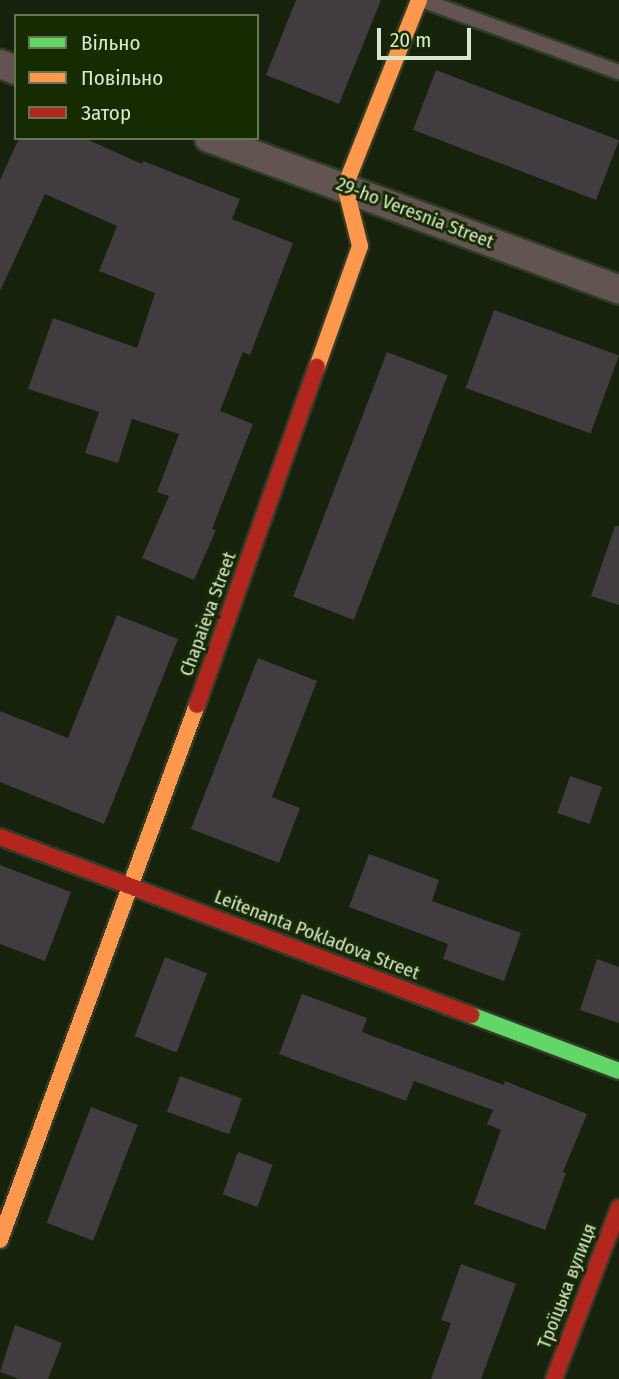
<!DOCTYPE html>
<html>
<head>
<meta charset="utf-8">
<style>
  body { margin:0 }
  #map { position:relative; width:619px; height:1379px; overflow:hidden; background:#16220b; font-family:"Fira Sans Condensed",sans-serif }
  div>[style] { position:absolute }
  [style*='--x'] { left:calc(var(--x)*1px); top:calc(var(--y)*1px); width:calc(var(--w)*1px); rotate:calc(var(--a)*1deg) }
  .building>* { inset:0; background:#413c40; transform-origin:0 0 }
  .roads { filter:drop-shadow(2px 0 #313c28) drop-shadow(-2px 0 #313c28) drop-shadow(0 2px #313c28) drop-shadow(0 -2px #313c28) }
  .lane>* { height:14px; margin:-7px; padding:0 7px; transform-origin:7px; border-radius:7px; background:#625451 }
  .street>* { height:28px; margin:-14px; padding:0 14px; transform-origin:14px; border-radius:14px; background:#625451 }
  .fast>* { height:16px; margin:-8px; padding:0 8px; transform-origin:8px; border-radius:8px; background:#63d668 }
  .slow>* { height:16px; margin:-8px; padding:0 8px; transform-origin:8px; border-radius:8px; background:#ff974d }
  .jam>* { height:16px; margin:-8px; padding:0 8px; transform-origin:8px; border-radius:8px; background:#b3261e }
  span { translate:-50% -50%; white-space:nowrap; text-align:center; line-height:1.15; -webkit-text-stroke:6px #162b02; paint-order:stroke }
  .street-label { font-size:19px; color:#d8e6ce }
  .legend { position:absolute; left:14px; top:14px; width:245px; height:126px; box-sizing:border-box; background:#162b02; border:2px solid #647654; margin:0; padding:9px 12px; list-style:none; font-size:21px; color:#d8e6ce }
  .legend li { display:flex; align-items:center; gap:14px; height:35px }
  .legend b { width:35px; border:2px solid #647654 }
  .scale { position:absolute; left:377px; top:28px; width:94px; height:32px; box-sizing:border-box; border:4px solid #d8e6ce; border-top:0; padding-left:9px; font-size:21px; line-height:24px; white-space:nowrap; color:#d8e6ce; -webkit-text-stroke:5px #162b02; paint-order:stroke }
</style>
</head>
<body>
<div id="map">
  <div class="building">
    <div style="clip-path:polygon(296px 0,381px 0,339px 104px,266px 75px)"></div>
    <div style="left:436px;top:70px;width:196px;height:64px;rotate:21deg"></div>
    <div style="clip-path:polygon(19px 138px,84px 138px,142px 164px,143px 161px,240px 199px,232px 219px,293px 243px,250px 355px,243px 352px,220px 411px,253px 424px,212px 529px,216px 530px,194px 580px,142px 558px,169px 496px,157px 492px,179px 434px,132px 419px,118px 463px,85px 453px,99px 412px,28px 389px,53px 318px,137px 348px,155px 293px,99px 271px,117px 226px,45px 194px,0 291px,0 180px)"></div>
    <div style="left:494px;top:310px;width:133px;height:83px;rotate:20deg"></div>
    <div style="left:387px;top:352px;width:65px;height:262px;rotate:21deg"></div>
    <div style="clip-path:polygon(615px 526px,619px 526px,619px 605px,591px 596px)"></div>
    <div style="clip-path:polygon(117px 615px,178px 639px,104px 824px,0 782px,0 711px,68px 738px)"></div>
    <div style="clip-path:polygon(258px 658px,317px 681px,272px 797px,300px 808px,279px 863px,191px 829px)"></div>
    <div style="left:570px;top:776px;width:34px;height:39px;rotate:19deg"></div>
    <div style="clip-path:polygon(369px 854px,439px 880px,432px 901px,521px 933px,504px 981px,443px 959px,448px 944px,349px 907px)"></div>
    <div style="clip-path:polygon(0 865px,71px 892px,45px 961px,0 944px)"></div>
    <div style="left:165px;top:957px;width:45px;height:85px;rotate:21deg"></div>
    <div style="clip-path:polygon(597px 959px,619px 967px,619px 1023px,580px 1010px)"></div>
    <div style="clip-path:polygon(302px 994px,367px 1018px,362px 1032px,504px 1085px,505px 1081px,587px 1114px,563px 1172px,566px 1173px,545px 1230px,474px 1204px,501px 1130px,487px 1124px,493px 1110px,414px 1081px,406px 1101px,279px 1054px)"></div>
    <div style="left:180px;top:1076px;width:66px;height:38px;rotate:20deg"></div>
    <div style="left:91px;top:1107px;width:50px;height:124px;rotate:21deg"></div>
    <div style="left:238px;top:1152px;width:37px;height:45px;rotate:20deg"></div>
    <div style="clip-path:polygon(461px 1264px,516px 1284px,481px 1379px,431px 1379px,451px 1323px,441px 1320px)"></div>
    <div style="clip-path:polygon(15px 1325px,62px 1343px,48px 1379px,19px 1379px,0 1372px)"></div>
  </div>
  <div class="roads">
    <div class="lane">
      <div style="--x:422;--y:0;--w:210;--a:20.1"></div>
    </div>
    <div class="street">
      <div style="--x:0;--y:64;--w:17;--a:21"></div>
      <div style="--x:209;--y:138;--w:437;--a:20.3"></div>
    </div>
    <div class="fast">
      <div style="--x:471;--y:1015;--w:158;--a:20.7"></div>
    </div>
    <div class="slow">
      <div style="--x:317;--y:367;--w:128;--a:-70.4"></div>
      <div style="--x:360;--y:246;--w:62;--a:-104"></div>
      <div style="--x:345;--y:186;--w:200;--a:-68.3"></div>
      <div style="--x:0;--y:1240;--w:570;--a:-69.79"></div>
    </div>
    <div class="jam">
      <div style="--x:197;--y:705;--w:359;--a:-70.5"></div>
      <div style="--x:0;--y:837;--w:504;--a:20.7"></div>
      <div style="--x:554;--y:1379;--w:183;--a:-69.2"></div>
    </div>
  </div>
  <div class="street-label">
    <span style="left:415px;top:213px;rotate:21deg">29-ho Veresnia Street</span>
    <span style="left:208px;top:614px;rotate:-70deg">Chapaieva Street</span>
    <span style="left:317px;top:935px;rotate:21deg">Leitenanta Pokladova Street</span>
    <span style="left:567px;top:1286px;rotate:-69deg">Троїцька вулиця</span>
  </div>
  <ul class="legend">
  <li><b style="height:9px;background:#63d668"></b>Вільно</li>
  <li><b style="height:9px;background:#ff974d"></b>Повільно</li>
  <li><b style="height:9px;background:#b3261e"></b>Затор</li>
  </ul>
  <div class="scale">20 m</div>
</div>
</body>
</html>
